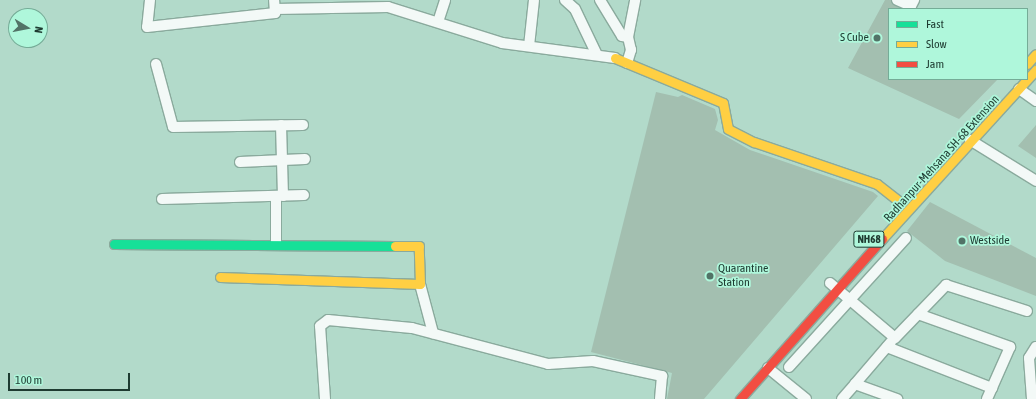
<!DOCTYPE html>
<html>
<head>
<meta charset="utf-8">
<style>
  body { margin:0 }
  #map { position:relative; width:1036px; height:399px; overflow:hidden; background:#b2daca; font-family:"Asap Condensed",sans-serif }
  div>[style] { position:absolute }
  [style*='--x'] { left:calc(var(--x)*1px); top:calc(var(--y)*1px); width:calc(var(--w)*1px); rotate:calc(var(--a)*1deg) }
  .building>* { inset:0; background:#a3bfb0 }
  .roads { filter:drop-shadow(1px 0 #8aaa9d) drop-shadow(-1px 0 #8aaa9d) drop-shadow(0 1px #8aaa9d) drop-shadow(0 -1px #8aaa9d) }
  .street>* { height:10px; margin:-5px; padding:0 5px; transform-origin:5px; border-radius:5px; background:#f3f9f7 }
  .fast>* { height:9px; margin:-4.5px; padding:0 4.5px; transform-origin:4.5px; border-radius:4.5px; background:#16e098 }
  .slow>* { height:9px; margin:-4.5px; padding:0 4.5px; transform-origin:4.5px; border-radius:4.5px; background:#ffcf43 }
  .jam>* { height:9px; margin:-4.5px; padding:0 4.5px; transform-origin:4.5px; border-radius:4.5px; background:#f24e42 }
  .dots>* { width:11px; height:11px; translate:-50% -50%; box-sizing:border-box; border:2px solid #aff7db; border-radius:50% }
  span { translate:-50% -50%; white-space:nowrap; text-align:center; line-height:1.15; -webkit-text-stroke:3.5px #aff7db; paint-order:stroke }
  .shield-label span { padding:1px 3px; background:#aff7db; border:1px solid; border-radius:3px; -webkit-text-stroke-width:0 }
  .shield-label { font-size:11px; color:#1e3b31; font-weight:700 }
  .poi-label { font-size:12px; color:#1e3b31 }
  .right { translate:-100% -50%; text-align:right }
  .left { translate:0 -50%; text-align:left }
  .street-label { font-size:12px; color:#1e3b31 }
  .legend { position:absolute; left:888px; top:8px; width:140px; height:72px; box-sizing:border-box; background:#aff7db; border:1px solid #75ac97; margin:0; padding:5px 7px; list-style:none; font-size:12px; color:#1e3b31 }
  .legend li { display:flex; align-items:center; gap:8px; height:20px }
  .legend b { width:20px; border:1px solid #75ac97 }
  .north { position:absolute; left:8px; top:8px; width:40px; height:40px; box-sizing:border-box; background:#aff7db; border:1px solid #75ac97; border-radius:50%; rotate:100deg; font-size:11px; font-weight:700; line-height:16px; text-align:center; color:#1e3b31 }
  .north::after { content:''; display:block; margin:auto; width:14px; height:18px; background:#527367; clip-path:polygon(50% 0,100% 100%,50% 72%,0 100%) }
  .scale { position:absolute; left:8px; top:373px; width:122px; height:18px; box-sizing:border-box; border:2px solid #1e3b31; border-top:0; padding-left:5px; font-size:12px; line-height:14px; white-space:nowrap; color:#1e3b31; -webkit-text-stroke:3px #aff7db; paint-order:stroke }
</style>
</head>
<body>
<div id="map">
  <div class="building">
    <div style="clip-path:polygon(885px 0,891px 0,892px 4px,902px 9px,889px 9px,889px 79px,998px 79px,959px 119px,848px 68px)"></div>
    <div style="clip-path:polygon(656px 92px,678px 97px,682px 95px,715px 109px,718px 120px,715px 130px,750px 150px,873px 192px,878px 196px,704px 399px,667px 399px,672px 373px,591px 352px)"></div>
    <div style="clip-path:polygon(1036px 125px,1036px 158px,1018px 146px)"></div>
    <div style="clip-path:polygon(930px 202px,1036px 258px,1036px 296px,945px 261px,907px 231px)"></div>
  </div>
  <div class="roads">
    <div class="street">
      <div style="--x:150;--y:0;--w:27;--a:96"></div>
      <div style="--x:147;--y:27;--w:129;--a:-6.2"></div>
      <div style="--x:275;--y:13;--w:13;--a:-94"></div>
      <div style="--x:565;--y:0;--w:13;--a:42"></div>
      <div style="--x:575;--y:9;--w:51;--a:64.4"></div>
      <div style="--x:600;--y:0;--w:42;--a:58.6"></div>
      <div style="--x:622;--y:36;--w:6;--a:9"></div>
      <div style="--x:897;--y:0;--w:15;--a:23"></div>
      <div style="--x:911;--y:6;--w:7;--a:-63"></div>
      <div style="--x:275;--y:9;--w:113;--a:-1"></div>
      <div style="--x:388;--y:7;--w:120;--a:17.5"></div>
      <div style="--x:502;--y:43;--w:114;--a:7.6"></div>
      <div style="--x:438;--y:22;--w:23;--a:-72"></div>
      <div style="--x:529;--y:46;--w:46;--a:-83.8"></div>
      <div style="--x:627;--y:63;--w:14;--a:-73"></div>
      <div style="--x:631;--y:50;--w:13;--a:-103"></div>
      <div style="--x:628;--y:37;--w:38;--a:-79"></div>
      <div style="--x:156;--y:64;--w:65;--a:74.9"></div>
      <div style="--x:173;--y:127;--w:130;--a:-0.9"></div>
      <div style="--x:1019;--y:89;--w:21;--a:35"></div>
      <div style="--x:281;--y:125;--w:71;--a:88.4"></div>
      <div style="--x:970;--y:140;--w:78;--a:31.8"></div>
      <div style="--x:240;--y:162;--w:65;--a:-2.6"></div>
      <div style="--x:162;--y:199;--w:142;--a:-1.6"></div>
      <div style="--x:276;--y:245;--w:49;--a:-90"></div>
      <div style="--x:830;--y:283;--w:85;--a:40.2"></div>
      <div style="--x:895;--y:338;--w:74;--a:-46.1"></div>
      <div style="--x:946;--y:285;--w:85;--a:17.8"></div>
      <div style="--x:420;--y:284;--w:51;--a:75.1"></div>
      <div style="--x:918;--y:314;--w:98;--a:19.7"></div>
      <div style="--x:1010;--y:347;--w:57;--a:113.9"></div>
      <div style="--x:891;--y:342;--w:55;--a:130.6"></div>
      <div style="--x:855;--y:384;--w:45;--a:19.7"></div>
      <div style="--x:887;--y:347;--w:113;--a:21.3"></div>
      <div style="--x:789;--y:367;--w:174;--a:-47.8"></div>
      <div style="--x:768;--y:368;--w:49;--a:39.2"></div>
      <div style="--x:325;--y:399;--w:73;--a:-93.9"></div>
      <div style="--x:320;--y:326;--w:10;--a:-37"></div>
      <div style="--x:328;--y:320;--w:84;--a:5.4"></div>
      <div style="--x:412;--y:328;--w:141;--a:14.8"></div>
      <div style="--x:548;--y:364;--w:45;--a:-3.8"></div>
      <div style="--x:593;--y:361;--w:71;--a:12.3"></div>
      <div style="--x:662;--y:376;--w:23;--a:95"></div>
      <div style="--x:842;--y:399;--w:20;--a:-49"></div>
      <div style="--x:1032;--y:399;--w:41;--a:-94.2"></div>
      <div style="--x:1029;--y:358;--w:13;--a:-58"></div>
    </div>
    <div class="fast">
      <div style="--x:114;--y:244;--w:281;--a:0.4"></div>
    </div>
    <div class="slow">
      <div style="--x:615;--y:58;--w:117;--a:22.6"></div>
      <div style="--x:723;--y:103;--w:26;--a:79"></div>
      <div style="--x:728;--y:129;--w:29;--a:27"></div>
      <div style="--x:754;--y:142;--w:130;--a:18.9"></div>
      <div style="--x:877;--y:184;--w:31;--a:38"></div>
      <div style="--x:1027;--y:64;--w:13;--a:-48"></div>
      <div style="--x:882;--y:239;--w:229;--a:-47.7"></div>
      <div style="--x:220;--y:277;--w:200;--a:2"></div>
      <div style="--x:420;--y:284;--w:38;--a:-92"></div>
      <div style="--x:419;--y:246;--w:24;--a:180"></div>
    </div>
    <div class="jam">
      <div style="--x:740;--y:399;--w:214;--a:-48.4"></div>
    </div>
  </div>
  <div class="dots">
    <div style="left:877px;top:38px;background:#527367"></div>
    <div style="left:962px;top:241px;background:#527367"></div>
    <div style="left:710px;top:276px;background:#527367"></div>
  </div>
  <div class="shield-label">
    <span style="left:869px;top:239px">NH68</span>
  </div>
  <div class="poi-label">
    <span class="right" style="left:869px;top:38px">S Cube</span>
    <span class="left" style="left:970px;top:241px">Westside</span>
    <span class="left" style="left:718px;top:276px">Quarantine<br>Station</span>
  </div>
  <div class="street-label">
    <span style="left:942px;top:159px;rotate:-48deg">Radhanpur-Mehsana SH-68 Extension</span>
  </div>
  <ul class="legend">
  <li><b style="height:5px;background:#16e098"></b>Fast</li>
  <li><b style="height:5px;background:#ffcf43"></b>Slow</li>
  <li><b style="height:5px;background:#f24e42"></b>Jam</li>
  </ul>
  <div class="north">N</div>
  <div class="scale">100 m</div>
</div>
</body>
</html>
